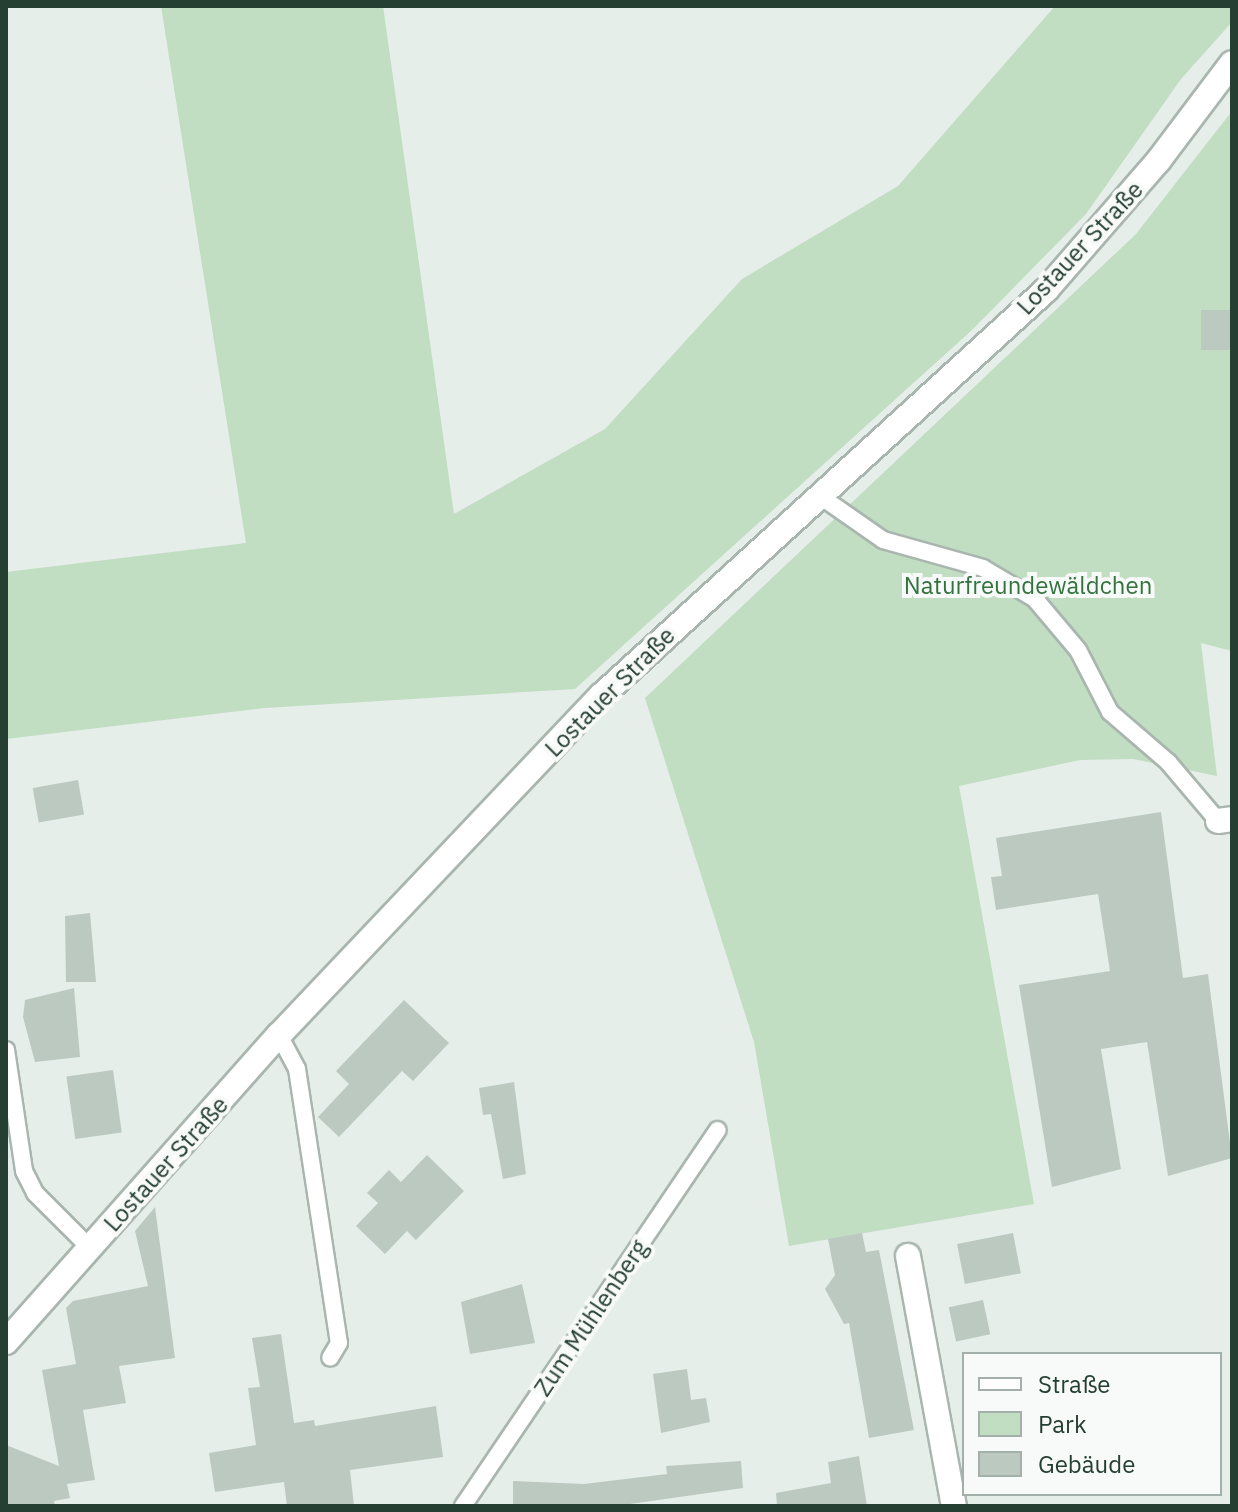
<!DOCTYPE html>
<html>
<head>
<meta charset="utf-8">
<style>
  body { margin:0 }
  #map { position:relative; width:1238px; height:1512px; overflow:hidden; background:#e6eee9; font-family:"IBM Plex Sans",sans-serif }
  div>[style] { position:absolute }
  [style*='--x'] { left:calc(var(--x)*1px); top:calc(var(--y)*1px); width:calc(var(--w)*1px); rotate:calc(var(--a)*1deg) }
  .green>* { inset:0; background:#c1ddc2 }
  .building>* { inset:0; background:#bcc9c1; transform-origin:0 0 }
  .roads { filter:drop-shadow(2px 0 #a9b6af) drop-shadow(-2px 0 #a9b6af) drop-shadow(0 2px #a9b6af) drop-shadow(0 -2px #a9b6af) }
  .lane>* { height:16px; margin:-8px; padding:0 8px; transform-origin:8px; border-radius:8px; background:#fff }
  .street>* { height:24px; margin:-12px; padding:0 12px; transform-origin:12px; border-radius:12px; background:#fff }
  span { translate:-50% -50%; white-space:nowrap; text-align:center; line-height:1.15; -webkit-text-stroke:8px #f7faf8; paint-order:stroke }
  .street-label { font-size:24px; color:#263f33 }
  .park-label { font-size:24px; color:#33733d }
  .frame { position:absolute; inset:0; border:8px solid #263f33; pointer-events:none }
  .legend { position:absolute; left:962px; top:1352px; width:260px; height:144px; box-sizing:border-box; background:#f7faf8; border:2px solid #a3afa9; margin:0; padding:10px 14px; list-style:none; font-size:24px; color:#263f33 }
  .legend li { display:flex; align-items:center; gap:16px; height:40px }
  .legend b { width:40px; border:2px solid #a3afa9 }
</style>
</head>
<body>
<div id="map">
  <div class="green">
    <div style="clip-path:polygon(161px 6px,383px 6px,454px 514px,605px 429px,742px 279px,898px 186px,1055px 6px,1232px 6px,1232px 22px,1181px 79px,1086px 214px,972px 330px,575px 689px,265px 708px,6px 739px,6px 572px,246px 543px)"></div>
    <div style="clip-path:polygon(1232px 111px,1232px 651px,1201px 643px,1217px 776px,1133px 759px,1080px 760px,959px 786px,1034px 1204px,789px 1246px,754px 1042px,645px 698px,1136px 234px)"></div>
  </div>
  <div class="building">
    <div style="left:1232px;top:310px;width:40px;height:31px;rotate:90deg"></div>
    <div style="left:78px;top:780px;width:35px;height:46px;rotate:80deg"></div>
    <div style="clip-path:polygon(1161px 812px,1183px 978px,1208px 974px,1232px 1158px,1168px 1176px,1147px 1042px,1101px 1049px,1121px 1169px,1052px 1187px,1019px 985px,1110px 971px,1098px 894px,996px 910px,991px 877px,1002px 876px,996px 838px)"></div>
    <div style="clip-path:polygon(90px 913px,96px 982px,66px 982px,65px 916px)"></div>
    <div style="clip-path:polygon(74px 988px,80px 1057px,35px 1062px,23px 1017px,25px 1000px)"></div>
    <div style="clip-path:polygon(404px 1000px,449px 1043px,413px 1081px,402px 1071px,339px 1137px,318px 1117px,349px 1084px,336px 1071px)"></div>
    <div style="left:113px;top:1070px;width:63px;height:47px;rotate:82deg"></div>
    <div style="clip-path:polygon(514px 1082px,526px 1174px,503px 1179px,491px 1114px,483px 1115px,479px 1088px)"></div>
    <div style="clip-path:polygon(427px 1155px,464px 1191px,416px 1240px,407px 1231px,385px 1254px,356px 1226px,378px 1203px,367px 1193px,389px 1170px,401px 1182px)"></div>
    <div style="clip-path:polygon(155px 1207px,175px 1358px,119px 1366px,126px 1403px,83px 1410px,95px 1480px,67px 1484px,70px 1498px,54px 1501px,55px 1506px,6px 1506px,6px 1445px,59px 1466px,42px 1370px,76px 1364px,66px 1308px,73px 1301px,148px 1286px,135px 1231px)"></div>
    <div style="clip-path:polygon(862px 1233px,866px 1252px,879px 1250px,914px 1430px,869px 1438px,849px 1323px,844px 1324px,825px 1289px,835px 1275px,828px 1239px)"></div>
    <div style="left:1013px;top:1233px;width:41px;height:57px;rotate:79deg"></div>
    <div style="clip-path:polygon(522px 1284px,535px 1343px,470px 1354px,461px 1302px)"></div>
    <div style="left:983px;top:1300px;width:35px;height:35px;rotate:78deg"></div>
    <div style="clip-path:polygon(281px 1334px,294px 1423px,314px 1420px,315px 1426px,436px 1406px,443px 1457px,350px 1470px,354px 1506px,287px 1506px,284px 1482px,215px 1492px,209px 1453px,256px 1445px,248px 1388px,260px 1387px,252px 1338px)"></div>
    <div style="clip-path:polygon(687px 1369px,691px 1400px,706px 1398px,710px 1422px,661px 1433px,653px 1374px)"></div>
    <div style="clip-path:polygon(859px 1456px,867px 1506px,777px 1506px,776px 1493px,831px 1483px,828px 1462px)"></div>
    <div style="clip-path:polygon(741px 1461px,743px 1488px,616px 1506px,513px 1506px,513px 1481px,584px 1484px,667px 1474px,666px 1466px)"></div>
  </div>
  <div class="roads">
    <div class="lane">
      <div style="--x:820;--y:496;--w:77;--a:34.9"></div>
      <div style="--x:883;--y:540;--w:104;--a:15.6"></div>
      <div style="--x:983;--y:568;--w:61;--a:30.8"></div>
      <div style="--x:1035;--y:599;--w:67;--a:49.9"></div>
      <div style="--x:1078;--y:650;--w:70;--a:62.7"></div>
      <div style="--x:1110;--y:712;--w:77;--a:40.8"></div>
      <div style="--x:1168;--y:762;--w:77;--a:49.7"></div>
      <div style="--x:279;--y:1035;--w:38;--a:62"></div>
      <div style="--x:297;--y:1069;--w:277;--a:81.3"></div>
      <div style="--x:339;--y:1343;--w:17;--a:121"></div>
      <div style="--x:6;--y:1050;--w:122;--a:81.5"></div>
      <div style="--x:24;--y:1171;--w:25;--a:63"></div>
      <div style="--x:35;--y:1193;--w:78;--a:45"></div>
      <div style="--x:463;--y:1506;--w:454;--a:-55.9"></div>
    </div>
    <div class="street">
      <div style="--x:1218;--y:821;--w:14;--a:-8"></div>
      <div style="--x:908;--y:1256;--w:254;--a:79.6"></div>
      <div style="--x:6;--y:1342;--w:411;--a:-48.4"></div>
      <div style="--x:279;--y:1035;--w:469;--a:-46.5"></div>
      <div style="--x:602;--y:695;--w:601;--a:-42.37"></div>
      <div style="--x:1046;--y:290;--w:172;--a:-49"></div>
      <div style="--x:1159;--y:160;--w:121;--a:-53"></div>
    </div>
  </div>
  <div class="street-label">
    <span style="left:1080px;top:248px;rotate:-47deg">Lostauer Straße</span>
    <span style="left:610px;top:692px;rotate:-45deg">Lostauer Straße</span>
    <span style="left:166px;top:1164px;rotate:-48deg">Lostauer Straße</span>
    <span style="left:591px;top:1318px;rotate:-56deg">Zum Mühlenberg</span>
  </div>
  <div class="park-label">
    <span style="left:1028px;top:586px">Naturfreundewäldchen</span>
  </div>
  <div class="frame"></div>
  <ul class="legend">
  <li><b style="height:10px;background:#fff"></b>Straße</li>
  <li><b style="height:22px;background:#c1ddc2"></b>Park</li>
  <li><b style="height:22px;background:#bcc9c1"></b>Gebäude</li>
  </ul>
</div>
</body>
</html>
